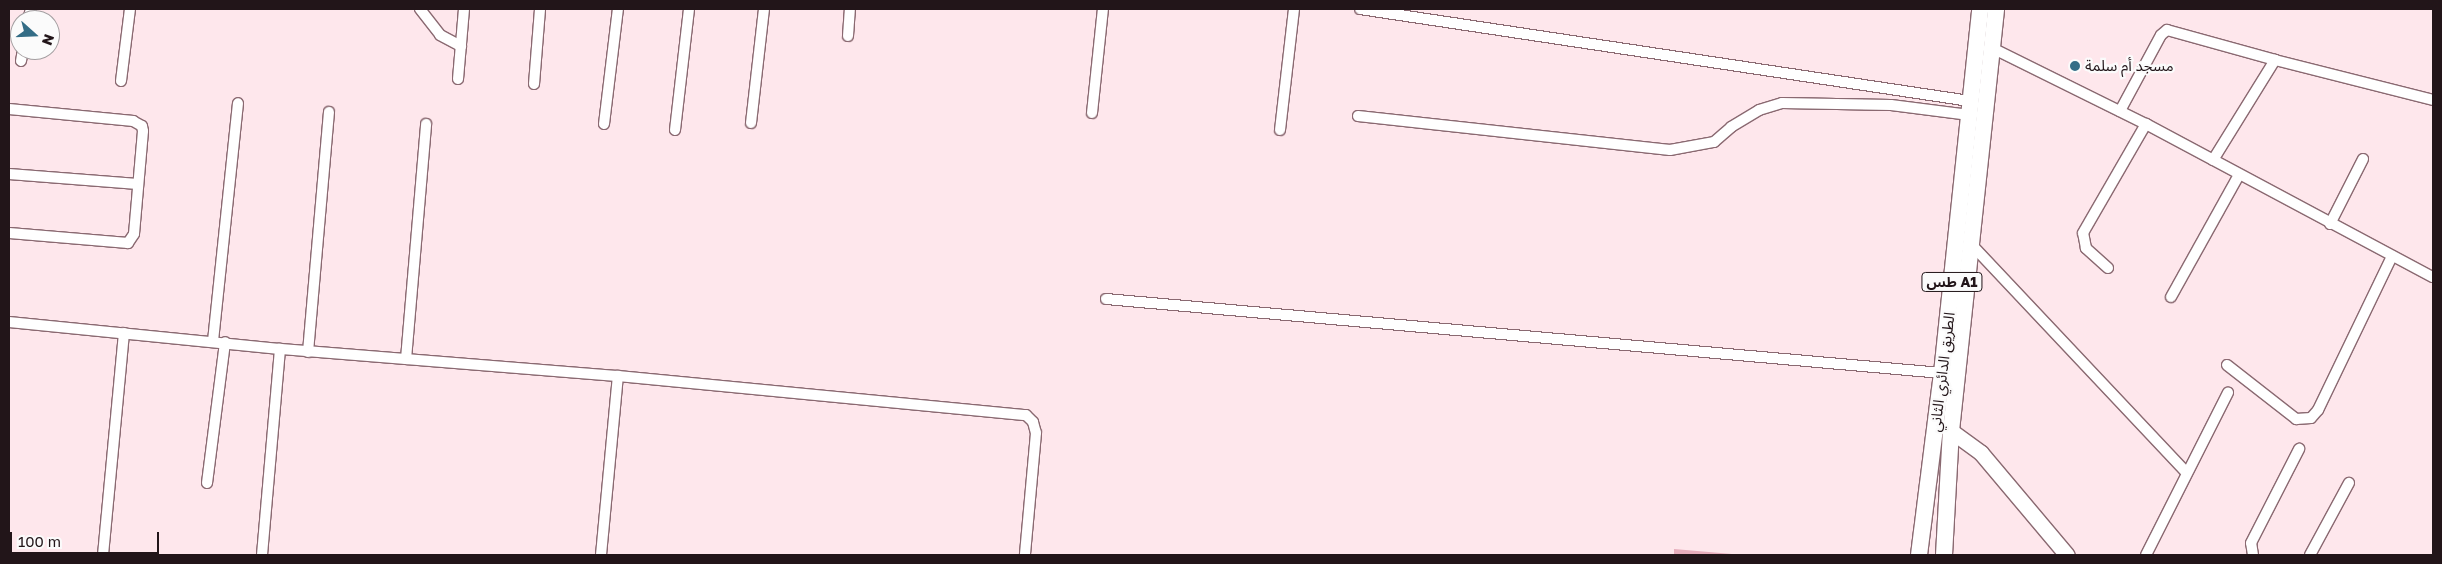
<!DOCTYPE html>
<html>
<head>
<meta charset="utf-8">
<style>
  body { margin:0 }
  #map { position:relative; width:2442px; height:564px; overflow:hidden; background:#fee7ec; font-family:"Golos Text","Noto Sans Arabic",sans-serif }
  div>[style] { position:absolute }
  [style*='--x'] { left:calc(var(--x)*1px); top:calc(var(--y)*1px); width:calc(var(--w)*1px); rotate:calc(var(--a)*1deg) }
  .green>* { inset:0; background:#e7aebc }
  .roads { filter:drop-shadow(1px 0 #8a6971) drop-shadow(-1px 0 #8a6971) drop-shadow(0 1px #8a6971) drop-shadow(0 -1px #8a6971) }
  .minor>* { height:10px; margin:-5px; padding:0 5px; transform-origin:5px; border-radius:5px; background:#fff }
  .primary>* { height:15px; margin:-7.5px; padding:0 7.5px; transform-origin:7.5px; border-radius:7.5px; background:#fff }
  .trunk>* { height:16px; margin:-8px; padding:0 8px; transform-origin:8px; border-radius:8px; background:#fff }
  .dots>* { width:14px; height:14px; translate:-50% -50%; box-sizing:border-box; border:2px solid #fbfbfb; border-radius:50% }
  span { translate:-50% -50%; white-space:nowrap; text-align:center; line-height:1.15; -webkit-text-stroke:4.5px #fbfbfb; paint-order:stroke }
  .shield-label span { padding:1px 4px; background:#fbfbfb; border:1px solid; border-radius:4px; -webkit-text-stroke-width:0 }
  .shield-label { font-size:14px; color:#221519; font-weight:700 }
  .poi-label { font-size:15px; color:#221519 }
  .left { translate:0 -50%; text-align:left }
  .street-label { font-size:15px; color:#221519 }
  .frame { position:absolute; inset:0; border:10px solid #221519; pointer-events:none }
  .north { position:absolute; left:10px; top:10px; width:50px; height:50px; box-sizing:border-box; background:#fbfbfb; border:1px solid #a49fa1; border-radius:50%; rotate:110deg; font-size:14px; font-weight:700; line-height:20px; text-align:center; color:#221519 }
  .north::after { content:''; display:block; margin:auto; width:18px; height:22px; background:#346d86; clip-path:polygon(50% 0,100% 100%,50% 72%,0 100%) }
  .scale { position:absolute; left:10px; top:532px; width:149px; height:22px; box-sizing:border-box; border:2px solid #221519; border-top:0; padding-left:6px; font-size:15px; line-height:18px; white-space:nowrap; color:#221519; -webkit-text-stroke:4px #fbfbfb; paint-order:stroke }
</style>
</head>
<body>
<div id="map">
  <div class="green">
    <div style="clip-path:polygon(1674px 549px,1732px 554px,1732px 555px,1674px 555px)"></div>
  </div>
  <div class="roads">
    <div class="minor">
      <div style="--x:420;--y:9;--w:33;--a:52"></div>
      <div style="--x:440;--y:35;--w:24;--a:28"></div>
      <div style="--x:1360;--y:9;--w:617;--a:8.58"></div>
      <div style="--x:28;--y:20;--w:11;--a:-75"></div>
      <div style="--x:848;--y:36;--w:27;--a:-86"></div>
      <div style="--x:1992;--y:48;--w:172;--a:26.3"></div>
      <div style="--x:2146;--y:124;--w:325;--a:28.1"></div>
      <div style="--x:21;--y:61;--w:11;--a:-80"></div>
      <div style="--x:458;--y:79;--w:70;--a:-85.1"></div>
      <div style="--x:121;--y:81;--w:73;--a:-82.9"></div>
      <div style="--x:534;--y:84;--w:75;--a:-85.4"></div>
      <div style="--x:9;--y:109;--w:125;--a:5.5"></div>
      <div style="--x:133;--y:121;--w:10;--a:29"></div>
      <div style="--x:142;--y:126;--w:5;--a:79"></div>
      <div style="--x:143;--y:131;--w:103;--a:95"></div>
      <div style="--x:134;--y:234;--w:11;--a:124"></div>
      <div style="--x:128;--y:243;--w:119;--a:-175.2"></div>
      <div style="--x:2120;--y:111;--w:86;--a:-61.7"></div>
      <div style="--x:2161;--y:35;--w:8;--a:-40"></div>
      <div style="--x:2167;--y:30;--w:112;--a:15.5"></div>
      <div style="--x:1092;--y:113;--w:105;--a:-84"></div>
      <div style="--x:1358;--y:116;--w:314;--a:6.2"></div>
      <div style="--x:1670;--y:150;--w:45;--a:-10.3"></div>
      <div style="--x:1714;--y:142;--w:23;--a:-41"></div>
      <div style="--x:1731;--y:127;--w:33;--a:-31"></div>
      <div style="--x:1759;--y:110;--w:24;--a:-17"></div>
      <div style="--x:1782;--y:103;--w:109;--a:1.1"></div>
      <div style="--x:1891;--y:105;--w:79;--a:7.3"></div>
      <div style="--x:751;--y:123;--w:115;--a:-83.5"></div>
      <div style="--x:604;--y:124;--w:116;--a:-83.1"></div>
      <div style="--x:675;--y:130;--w:122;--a:-83.4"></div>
      <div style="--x:1280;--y:130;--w:122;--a:-83.4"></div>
      <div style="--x:2213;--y:160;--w:118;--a:-58.2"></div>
      <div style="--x:2275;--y:60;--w:163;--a:14.2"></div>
      <div style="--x:9;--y:174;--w:129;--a:4.4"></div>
      <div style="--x:2330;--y:224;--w:73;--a:-63.1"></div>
      <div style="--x:1971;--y:244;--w:313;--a:46.7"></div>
      <div style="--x:2108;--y:268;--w:30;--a:-138"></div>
      <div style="--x:2086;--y:248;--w:15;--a:-101"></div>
      <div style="--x:2083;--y:233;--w:126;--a:-60"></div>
      <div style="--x:2171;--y:297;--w:140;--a:-60.9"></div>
      <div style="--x:1106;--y:299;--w:839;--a:5.06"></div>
      <div style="--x:9;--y:322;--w:272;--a:5.7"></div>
      <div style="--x:280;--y:349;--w:339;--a:4.6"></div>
      <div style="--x:618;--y:376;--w:410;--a:5.5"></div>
      <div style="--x:1026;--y:415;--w:10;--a:45"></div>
      <div style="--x:1033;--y:422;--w:11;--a:75"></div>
      <div style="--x:1036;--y:433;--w:122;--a:95.2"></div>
      <div style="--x:213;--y:341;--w:239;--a:-84"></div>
      <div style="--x:308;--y:352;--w:241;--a:-85"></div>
      <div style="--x:406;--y:359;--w:236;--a:-85.1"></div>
      <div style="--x:2227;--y:365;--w:88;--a:38"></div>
      <div style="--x:2296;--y:419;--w:15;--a:-4"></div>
      <div style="--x:2311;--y:418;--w:11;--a:-49"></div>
      <div style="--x:2318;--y:410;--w:171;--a:-64.3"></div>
      <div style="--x:207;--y:483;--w:142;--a:-82.7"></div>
      <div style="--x:103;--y:555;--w:223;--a:-84.6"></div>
      <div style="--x:262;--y:555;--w:207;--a:-85"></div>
      <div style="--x:601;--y:555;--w:180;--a:-84.6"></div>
      <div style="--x:2146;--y:555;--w:182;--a:-63.2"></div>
      <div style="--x:2253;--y:555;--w:12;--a:-99"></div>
      <div style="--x:2251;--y:543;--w:106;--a:-62.9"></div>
      <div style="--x:2310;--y:555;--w:82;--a:-61.6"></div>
    </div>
    <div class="primary">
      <div style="--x:1951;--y:431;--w:37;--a:36"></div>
      <div style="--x:1981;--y:453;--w:133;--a:49.9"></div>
    </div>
    <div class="trunk">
      <div style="--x:1919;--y:555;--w:183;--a:-82.8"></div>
      <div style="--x:1942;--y:373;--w:366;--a:-84"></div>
      <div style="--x:1944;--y:555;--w:124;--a:-86.8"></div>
      <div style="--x:1951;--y:431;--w:424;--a:-83.9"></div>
    </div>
  </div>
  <div class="dots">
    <div style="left:2075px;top:66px;background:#346d86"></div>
  </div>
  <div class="shield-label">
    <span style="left:1952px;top:282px">طس A1</span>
  </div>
  <div class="poi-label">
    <span class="left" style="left:2085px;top:66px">مسجد أم سلمة</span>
  </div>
  <div class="street-label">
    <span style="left:1942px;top:372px;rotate:-83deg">الطريق الدائري الثاني</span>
  </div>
  <div class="frame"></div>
  <div class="north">N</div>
  <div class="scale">100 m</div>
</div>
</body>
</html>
